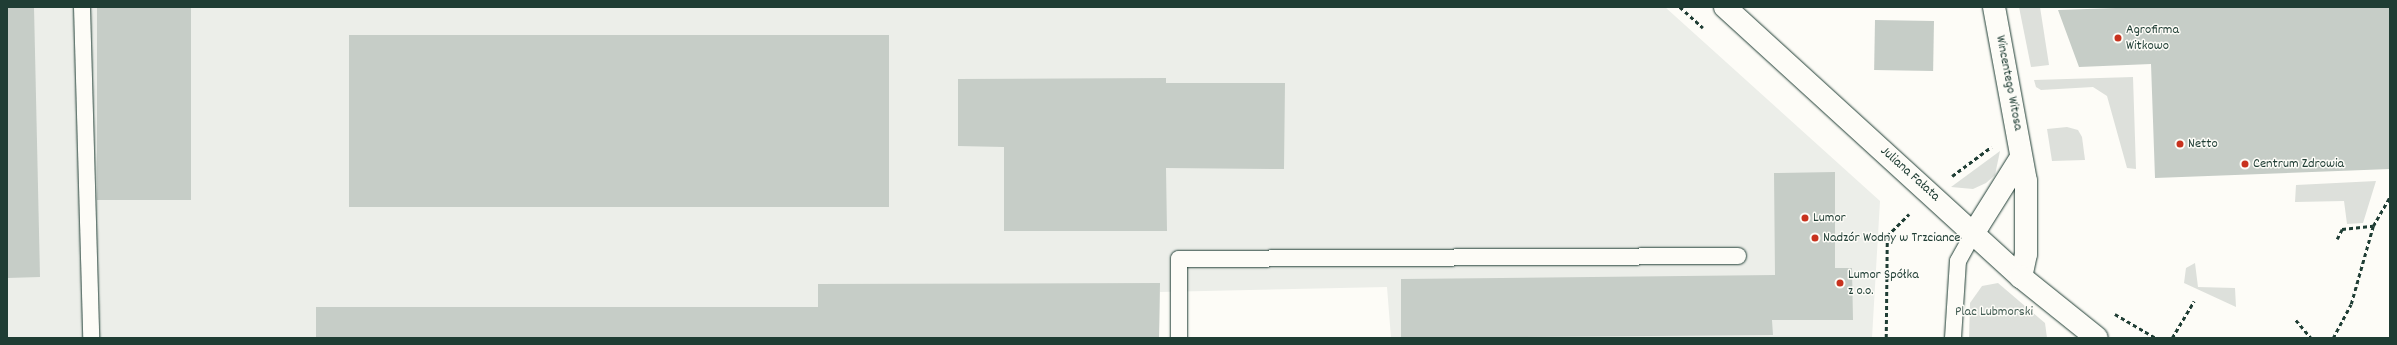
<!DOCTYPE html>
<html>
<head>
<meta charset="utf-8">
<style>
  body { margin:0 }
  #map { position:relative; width:2397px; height:345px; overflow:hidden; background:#fdfcf7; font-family:Dekko,sans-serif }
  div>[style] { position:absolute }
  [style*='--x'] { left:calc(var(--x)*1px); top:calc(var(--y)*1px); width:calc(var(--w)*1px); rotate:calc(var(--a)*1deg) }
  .built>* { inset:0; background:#eceee9 }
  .green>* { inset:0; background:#dde0db }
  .building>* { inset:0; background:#c6cdc7; transform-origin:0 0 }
  .path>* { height:2.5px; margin-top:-1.25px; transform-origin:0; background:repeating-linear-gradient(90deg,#1f3d34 0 4px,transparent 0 7px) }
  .roads { filter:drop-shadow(0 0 1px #1f3d34) drop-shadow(0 0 1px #1f3d34) }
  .lane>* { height:16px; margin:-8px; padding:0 8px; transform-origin:8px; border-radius:8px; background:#fdfcf7 }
  .street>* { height:22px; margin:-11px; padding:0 11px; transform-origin:11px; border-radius:11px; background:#fdfcf7 }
  .secondary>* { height:22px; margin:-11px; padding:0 11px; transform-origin:11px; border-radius:11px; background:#fdfcf7 }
  .dots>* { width:11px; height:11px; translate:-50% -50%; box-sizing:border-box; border:2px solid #fdfcf7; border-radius:50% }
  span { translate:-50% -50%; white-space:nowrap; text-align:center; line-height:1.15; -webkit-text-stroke:3px #fdfcf7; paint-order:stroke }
  .poi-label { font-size:14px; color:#1f3d34 }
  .left { translate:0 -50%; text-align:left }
  .street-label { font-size:14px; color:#1f3d34 }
  .park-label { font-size:14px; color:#455e55 }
  .frame { position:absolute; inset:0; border:8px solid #1f3d34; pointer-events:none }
</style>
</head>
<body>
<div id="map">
  <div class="built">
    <div style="clip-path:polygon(7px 7px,1665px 7px,1880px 201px,1872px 338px,1391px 338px,1387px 287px,1160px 292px,1159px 338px,7px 338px)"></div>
  </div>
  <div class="green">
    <div style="clip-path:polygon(2019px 7px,2040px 7px,2049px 65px,2031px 67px)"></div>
    <div style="clip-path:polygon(2133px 77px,2136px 169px,2127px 168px,2107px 96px,2093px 87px,2041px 90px,2036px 87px,2034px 80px)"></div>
    <div style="clip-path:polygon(2067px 127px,2078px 130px,2082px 137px,2085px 160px,2052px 161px,2047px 129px)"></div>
    <div style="clip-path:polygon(2000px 151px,1995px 175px,1986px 183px,1973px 189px,1951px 187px)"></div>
    <div style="clip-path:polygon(2376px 181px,2363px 223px,2347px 224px,2344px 201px,2295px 202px,2296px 185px)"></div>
    <div style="clip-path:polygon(2195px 263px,2198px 287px,2235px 288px,2236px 307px,2184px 283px,2186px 268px)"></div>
    <div style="clip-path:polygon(1998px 283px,2045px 323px,2047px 338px,1969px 338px,1970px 303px,1982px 286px)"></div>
  </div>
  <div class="building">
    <div style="clip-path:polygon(7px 7px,34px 7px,40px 277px,7px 278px)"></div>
    <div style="left:97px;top:7px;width:94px;height:193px"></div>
    <div style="clip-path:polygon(2145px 7px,2389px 7px,2390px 169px,2155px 178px,2151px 64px,2079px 67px,2058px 10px)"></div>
    <div style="left:1875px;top:20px;width:59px;height:50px;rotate:1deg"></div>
    <div style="left:349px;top:35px;width:540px;height:172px"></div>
    <div style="clip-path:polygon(1166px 78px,1166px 83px,1285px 83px,1284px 169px,1166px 168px,1167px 231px,1004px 231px,1004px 147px,958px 146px,958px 79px)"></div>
    <div style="clip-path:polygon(1835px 172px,1835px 268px,1852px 268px,1853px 320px,1772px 320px,1773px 335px,1401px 338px,1401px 279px,1775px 275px,1774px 173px)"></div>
    <div style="clip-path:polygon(1160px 283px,1159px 338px,316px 338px,316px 307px,818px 307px,818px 284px)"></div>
  </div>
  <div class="path">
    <div style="--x:1680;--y:7;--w:31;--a:42"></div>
    <div style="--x:1952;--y:176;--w:49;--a:-36.6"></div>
    <div style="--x:2337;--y:239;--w:11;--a:-63"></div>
    <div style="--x:2342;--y:229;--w:31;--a:-6"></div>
    <div style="--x:2115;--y:314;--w:48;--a:30.3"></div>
    <div style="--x:2296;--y:320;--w:23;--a:50"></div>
    <div style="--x:1886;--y:338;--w:102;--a:-89.4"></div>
    <div style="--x:1887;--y:236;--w:31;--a:-45"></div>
    <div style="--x:2172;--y:338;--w:43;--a:-59.3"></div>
    <div style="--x:2333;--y:338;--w:38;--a:-62"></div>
    <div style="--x:2351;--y:304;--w:81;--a:-74.2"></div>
    <div style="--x:2373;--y:226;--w:34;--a:-60"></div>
  </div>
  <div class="roads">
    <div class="lane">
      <div style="--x:82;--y:7;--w:331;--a:88.4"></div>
      <div style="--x:1179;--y:338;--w:79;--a:-90"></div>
      <div style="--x:1179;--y:259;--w:559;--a:-0.31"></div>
      <div style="--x:1953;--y:338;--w:77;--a:-86.3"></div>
      <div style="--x:1958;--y:261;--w:31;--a:-61"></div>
    </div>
    <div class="street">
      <div style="--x:1994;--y:7;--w:177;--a:79.6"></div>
      <div style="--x:2026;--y:181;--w:73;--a:90"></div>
      <div style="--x:2026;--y:254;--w:24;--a:102"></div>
      <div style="--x:1973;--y:234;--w:89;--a:-57.9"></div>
    </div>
    <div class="secondary">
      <div style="--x:1725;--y:7;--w:401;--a:42.4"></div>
      <div style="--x:2021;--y:277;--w:97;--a:38.8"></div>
    </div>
  </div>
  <div class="dots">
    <div style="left:2118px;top:38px;background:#c8321e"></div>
    <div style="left:2180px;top:144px;background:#c8321e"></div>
    <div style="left:2245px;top:164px;background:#c8321e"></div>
    <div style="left:1805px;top:218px;background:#c8321e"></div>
    <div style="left:1815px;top:238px;background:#c8321e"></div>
    <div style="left:1840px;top:283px;background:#c8321e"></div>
  </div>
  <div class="poi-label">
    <span class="left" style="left:2126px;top:38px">Agrofirma<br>Witkowo</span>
    <span class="left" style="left:2188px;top:144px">Netto</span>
    <span class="left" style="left:2253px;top:164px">Centrum Zdrowia</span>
    <span class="left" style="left:1813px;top:218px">Lumor</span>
    <span class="left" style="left:1823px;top:238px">Nadzór Wodny w Trzciance</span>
    <span class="left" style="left:1848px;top:283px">Lumor Spółka<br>z o.o.</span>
  </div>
  <div class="street-label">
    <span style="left:2009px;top:83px;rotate:79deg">Wincentego Witosa</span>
    <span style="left:1910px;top:174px;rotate:42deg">Juliana Fałata</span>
  </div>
  <div class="park-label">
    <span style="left:1994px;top:312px">Plac Lubmorski</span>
  </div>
  <div class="frame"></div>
</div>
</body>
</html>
